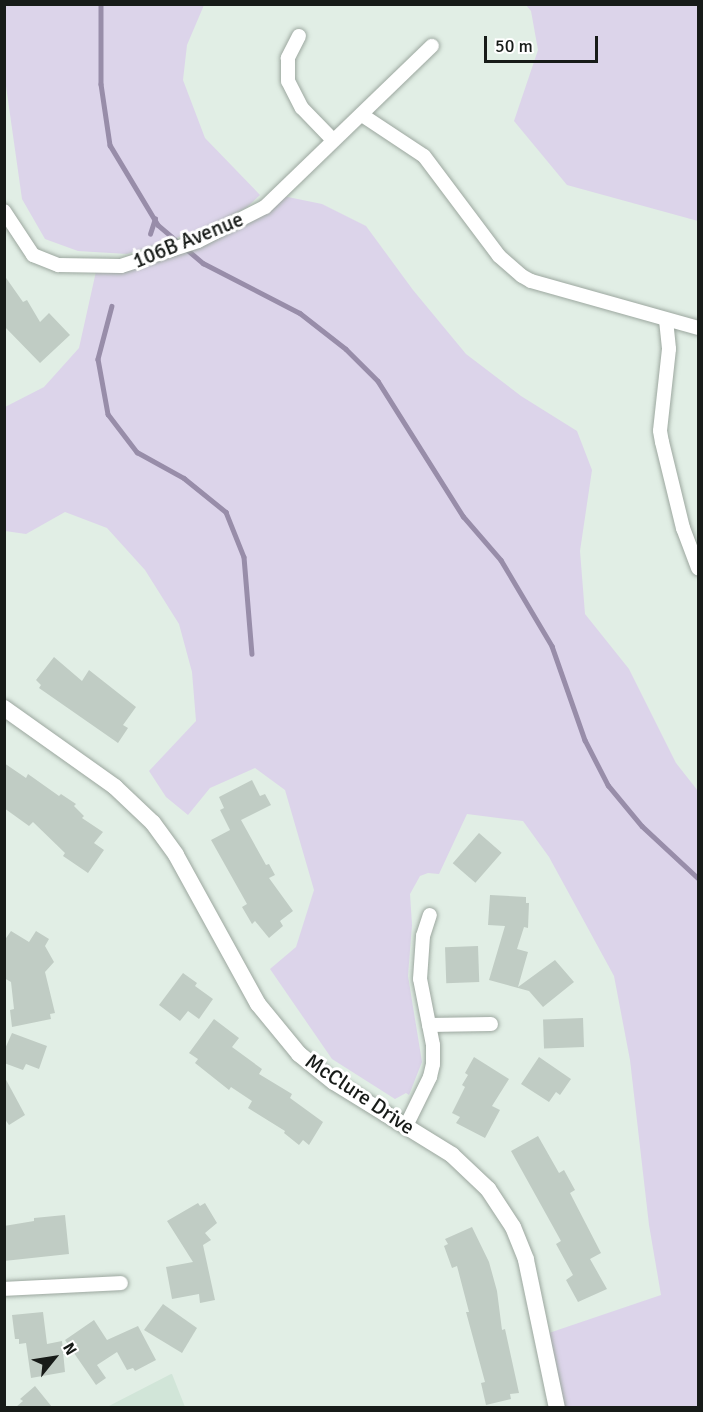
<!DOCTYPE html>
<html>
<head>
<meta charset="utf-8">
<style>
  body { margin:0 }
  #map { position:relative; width:703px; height:1412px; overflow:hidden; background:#e1eee5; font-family:Signika,sans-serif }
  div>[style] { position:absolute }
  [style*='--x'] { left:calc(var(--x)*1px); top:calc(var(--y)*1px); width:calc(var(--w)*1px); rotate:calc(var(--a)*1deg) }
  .built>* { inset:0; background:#d1e5d8 }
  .green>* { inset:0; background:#dcd4ea }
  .stream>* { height:4.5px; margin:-2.25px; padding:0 2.25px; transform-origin:2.25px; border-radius:2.25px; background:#988da9 }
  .building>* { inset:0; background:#c0ccc4; transform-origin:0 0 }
  .roads { filter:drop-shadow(0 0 2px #9ca79f) drop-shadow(0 0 2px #9ca79f) }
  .minor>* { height:14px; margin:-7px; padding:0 7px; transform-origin:7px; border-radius:7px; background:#fff }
  .tertiary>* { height:16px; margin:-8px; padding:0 8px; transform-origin:8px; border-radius:8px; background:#fff }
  span { translate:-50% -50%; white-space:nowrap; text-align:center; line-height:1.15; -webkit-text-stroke:6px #fff; paint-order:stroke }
  .street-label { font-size:21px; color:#171b18 }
  .frame { position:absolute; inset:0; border:6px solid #171b18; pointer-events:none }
  .north { position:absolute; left:24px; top:1328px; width:60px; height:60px; -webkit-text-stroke:4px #fff; paint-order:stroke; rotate:60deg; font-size:16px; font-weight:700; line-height:24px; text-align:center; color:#171b18 }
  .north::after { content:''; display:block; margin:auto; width:21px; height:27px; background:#171b18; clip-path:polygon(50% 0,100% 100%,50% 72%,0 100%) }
  .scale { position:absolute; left:484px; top:36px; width:114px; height:27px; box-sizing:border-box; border:3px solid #171b18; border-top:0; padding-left:8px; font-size:18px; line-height:21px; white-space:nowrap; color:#171b18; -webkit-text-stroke:4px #fff; paint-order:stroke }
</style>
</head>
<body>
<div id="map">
  <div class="built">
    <div style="clip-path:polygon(172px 1374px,185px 1407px,107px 1407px,171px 1374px)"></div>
  </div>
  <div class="green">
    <div style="clip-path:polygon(4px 5px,204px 5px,187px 45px,183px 80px,205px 138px,260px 195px,246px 208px,201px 230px,127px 254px,78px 251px,45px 239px,22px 199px,5px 79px)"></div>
    <div style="clip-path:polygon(526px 5px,698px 5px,698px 221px,567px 185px,514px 121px,538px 50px,531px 11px)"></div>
    <div style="clip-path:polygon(278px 195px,322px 204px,366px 226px,413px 290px,466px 354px,521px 396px,577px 431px,592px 470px,580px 551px,585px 614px,629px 669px,676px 763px,698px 791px,698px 1407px,557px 1407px,543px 1335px,661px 1295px,649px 1225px,630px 1060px,614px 976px,549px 857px,523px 821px,467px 814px,439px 874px,428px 873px,420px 876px,410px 894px,412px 925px,408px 976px,422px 1062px,409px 1095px,406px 1093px,395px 1099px,332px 1059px,270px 969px,296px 947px,314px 890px,285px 790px,255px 768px,210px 788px,188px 815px,166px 797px,149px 771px,196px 721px,192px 672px,179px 624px,145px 570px,107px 528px,65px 512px,26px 534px,5px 531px,5px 407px,44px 387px,79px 348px,97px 267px,182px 247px)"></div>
  </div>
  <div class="stream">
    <div style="--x:101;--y:4;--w:80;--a:90"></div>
    <div style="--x:101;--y:84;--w:62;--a:81.6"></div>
    <div style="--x:110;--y:145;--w:93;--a:59"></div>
    <div style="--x:158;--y:225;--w:59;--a:40.2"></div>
    <div style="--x:203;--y:263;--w:109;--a:27.3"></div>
    <div style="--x:300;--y:313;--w:58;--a:38"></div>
    <div style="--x:346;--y:349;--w:45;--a:45"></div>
    <div style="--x:378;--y:381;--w:160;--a:57.8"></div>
    <div style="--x:463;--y:516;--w:58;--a:49.2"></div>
    <div style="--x:501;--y:560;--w:100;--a:59.3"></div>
    <div style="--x:552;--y:646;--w:100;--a:70.7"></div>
    <div style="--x:585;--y:740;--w:51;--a:62.9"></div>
    <div style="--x:608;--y:785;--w:53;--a:50.3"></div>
    <div style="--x:642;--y:826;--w:76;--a:42.9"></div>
    <div style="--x:150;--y:234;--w:16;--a:-72"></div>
    <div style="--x:112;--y:306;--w:55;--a:104.8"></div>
    <div style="--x:98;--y:359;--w:56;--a:79.7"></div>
    <div style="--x:108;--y:414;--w:48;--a:52.7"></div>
    <div style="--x:137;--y:452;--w:54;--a:29"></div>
    <div style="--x:184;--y:478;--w:54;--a:39"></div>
    <div style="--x:226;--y:512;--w:48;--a:68.2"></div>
    <div style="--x:244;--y:557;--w:97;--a:85.3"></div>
  </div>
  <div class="building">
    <div style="clip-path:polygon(4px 275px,23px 302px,27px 300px,40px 322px,49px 313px,70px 335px,40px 363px,4px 326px)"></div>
    <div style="clip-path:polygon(54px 657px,82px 681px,89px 670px,136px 707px,123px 725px,128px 728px,118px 743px,39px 688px,41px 685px,36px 680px)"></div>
    <div style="clip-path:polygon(4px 763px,26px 778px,28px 774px,59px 796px,61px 794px,76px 804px,74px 806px,84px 816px,82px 818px,103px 832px,94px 843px,104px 850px,88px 873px,63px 856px,65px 853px,33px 822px,29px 826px,4px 808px)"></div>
    <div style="clip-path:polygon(252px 780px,260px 796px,265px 794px,271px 805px,241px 820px,266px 865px,269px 864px,275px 875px,269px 878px,293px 911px,280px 921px,283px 926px,269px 938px,255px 921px,252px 924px,242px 907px,247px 904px,211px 840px,230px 830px,220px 810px,224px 808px,219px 797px)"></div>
    <div style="left:479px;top:833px;width:30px;height:40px;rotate:41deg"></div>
    <div style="clip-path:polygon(490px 895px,526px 897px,526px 903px,529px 903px,528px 928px,524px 927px,517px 949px,528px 952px,518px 987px,555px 960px,574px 982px,543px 1007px,529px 991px,489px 980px,505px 926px,488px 925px)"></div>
    <div style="clip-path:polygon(11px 931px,29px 942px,36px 931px,49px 939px,45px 946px,54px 962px,45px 972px,55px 1013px,50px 1014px,51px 1019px,12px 1027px,10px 1010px,14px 1009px,11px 982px,4px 978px,4px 941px)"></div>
    <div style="left:478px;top:946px;width:36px;height:33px;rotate:88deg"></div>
    <div style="clip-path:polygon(183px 973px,197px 983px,195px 986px,213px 999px,199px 1019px,188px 1011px,180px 1021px,159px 1005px)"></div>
    <div style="left:583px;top:1018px;width:29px;height:40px;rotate:88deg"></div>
    <div style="clip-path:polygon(214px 1019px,239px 1038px,232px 1047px,262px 1069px,259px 1074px,292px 1094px,290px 1098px,323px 1122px,309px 1145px,303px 1140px,299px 1145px,284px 1133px,285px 1131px,248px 1108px,252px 1101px,231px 1087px,229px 1090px,195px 1063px,198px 1059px,189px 1053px)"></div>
    <div style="clip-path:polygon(12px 1033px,47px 1046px,39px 1069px,26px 1064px,23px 1070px,4px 1063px,4px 1051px)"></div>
    <div style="clip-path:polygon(474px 1057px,509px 1079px,492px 1106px,500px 1110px,485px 1138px,456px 1123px,460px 1117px,452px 1113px,465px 1087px,462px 1085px,468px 1075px,465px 1073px)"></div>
    <div style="clip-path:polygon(539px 1057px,571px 1079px,560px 1095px,556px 1092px,549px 1102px,521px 1084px)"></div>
    <div style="clip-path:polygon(4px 1076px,25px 1115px,9px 1125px,4px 1118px)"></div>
    <div style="clip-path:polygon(538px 1136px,559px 1173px,564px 1170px,575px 1190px,570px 1193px,601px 1253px,590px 1259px,607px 1289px,578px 1302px,566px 1280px,573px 1275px,556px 1244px,561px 1241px,511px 1151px)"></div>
    <div style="clip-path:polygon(198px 1203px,200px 1206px,205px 1203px,217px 1223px,205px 1233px,211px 1240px,203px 1245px,215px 1300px,200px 1303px,199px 1294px,172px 1299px,166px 1267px,193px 1262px,167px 1221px)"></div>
    <div style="clip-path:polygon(65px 1215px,69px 1254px,4px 1261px,4px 1226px,34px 1221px,34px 1218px)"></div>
    <div style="clip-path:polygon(472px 1227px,489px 1262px,497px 1291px,502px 1330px,505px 1329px,519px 1393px,510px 1394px,511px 1399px,486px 1405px,481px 1383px,485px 1382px,466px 1312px,469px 1312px,457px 1266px,452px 1268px,444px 1246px,448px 1244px,445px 1239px)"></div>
    <div style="clip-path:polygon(163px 1304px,197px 1328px,182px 1353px,144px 1330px)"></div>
    <div style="clip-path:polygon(43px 1312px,47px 1344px,62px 1341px,65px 1372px,31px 1378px,26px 1343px,19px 1344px,19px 1339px,15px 1339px,12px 1315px)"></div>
    <div style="clip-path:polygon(94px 1320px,107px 1340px,138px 1326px,156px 1360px,135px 1371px,133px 1368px,127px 1370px,117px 1352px,97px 1365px,106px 1378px,96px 1385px,65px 1340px)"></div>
    <div style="clip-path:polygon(35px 1386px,52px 1407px,16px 1407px,23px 1401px,20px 1399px)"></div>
  </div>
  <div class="roads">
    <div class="minor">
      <div style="--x:299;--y:36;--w:25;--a:117"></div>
      <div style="--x:288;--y:58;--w:23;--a:90"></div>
      <div style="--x:288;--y:81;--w:30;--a:63"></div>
      <div style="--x:302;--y:108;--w:45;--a:45.9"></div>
      <div style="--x:362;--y:115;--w:74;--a:33.5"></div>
      <div style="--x:424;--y:156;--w:125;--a:53.1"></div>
      <div style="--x:499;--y:256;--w:30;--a:41"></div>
      <div style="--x:522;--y:276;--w:10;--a:29"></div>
      <div style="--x:531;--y:281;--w:173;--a:15.7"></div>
      <div style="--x:4;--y:211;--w:53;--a:56.6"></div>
      <div style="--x:33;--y:255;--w:27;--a:22"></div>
      <div style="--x:58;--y:265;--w:63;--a:0.9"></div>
      <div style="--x:121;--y:266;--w:81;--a:-18"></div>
      <div style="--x:198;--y:241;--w:75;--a:-26.9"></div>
      <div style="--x:265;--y:207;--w:232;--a:-44"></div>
      <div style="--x:666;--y:320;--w:29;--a:84"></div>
      <div style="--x:669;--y:349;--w:82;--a:96.3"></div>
      <div style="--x:660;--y:431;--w:11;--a:80"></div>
      <div style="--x:662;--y:442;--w:89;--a:76.3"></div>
      <div style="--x:683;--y:528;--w:43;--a:69.4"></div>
      <div style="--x:429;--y:1025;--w:62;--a:-0.9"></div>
      <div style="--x:406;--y:1126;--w:55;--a:-63.9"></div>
      <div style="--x:430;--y:1077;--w:13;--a:-77"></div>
      <div style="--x:433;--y:1064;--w:19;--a:-90"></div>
      <div style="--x:433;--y:1045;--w:67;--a:-101.1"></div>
      <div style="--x:420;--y:979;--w:43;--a:-86"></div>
      <div style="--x:423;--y:936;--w:22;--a:-72"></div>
      <div style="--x:4;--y:1289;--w:117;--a:-2.9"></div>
    </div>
    <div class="tertiary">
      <div style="--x:4;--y:708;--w:136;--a:35.4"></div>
      <div style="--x:115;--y:787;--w:52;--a:43.5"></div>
      <div style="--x:153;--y:823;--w:39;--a:54"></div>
      <div style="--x:176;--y:855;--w:170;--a:61.2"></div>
      <div style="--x:258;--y:1004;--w:65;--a:50.6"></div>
      <div style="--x:299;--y:1054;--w:45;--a:38.7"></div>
      <div style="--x:334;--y:1082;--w:139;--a:31.7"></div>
      <div style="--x:452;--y:1155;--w:50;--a:43.4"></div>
      <div style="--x:488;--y:1189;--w:45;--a:56.7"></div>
      <div style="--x:513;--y:1227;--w:35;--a:68"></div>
      <div style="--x:526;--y:1260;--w:151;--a:78.2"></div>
    </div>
  </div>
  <div class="street-label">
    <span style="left:188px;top:240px;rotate:-22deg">106B Avenue</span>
    <span style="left:360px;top:1094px;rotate:34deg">McClure Drive</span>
  </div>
  <div class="frame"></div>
  <div class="north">N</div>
  <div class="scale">50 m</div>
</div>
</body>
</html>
